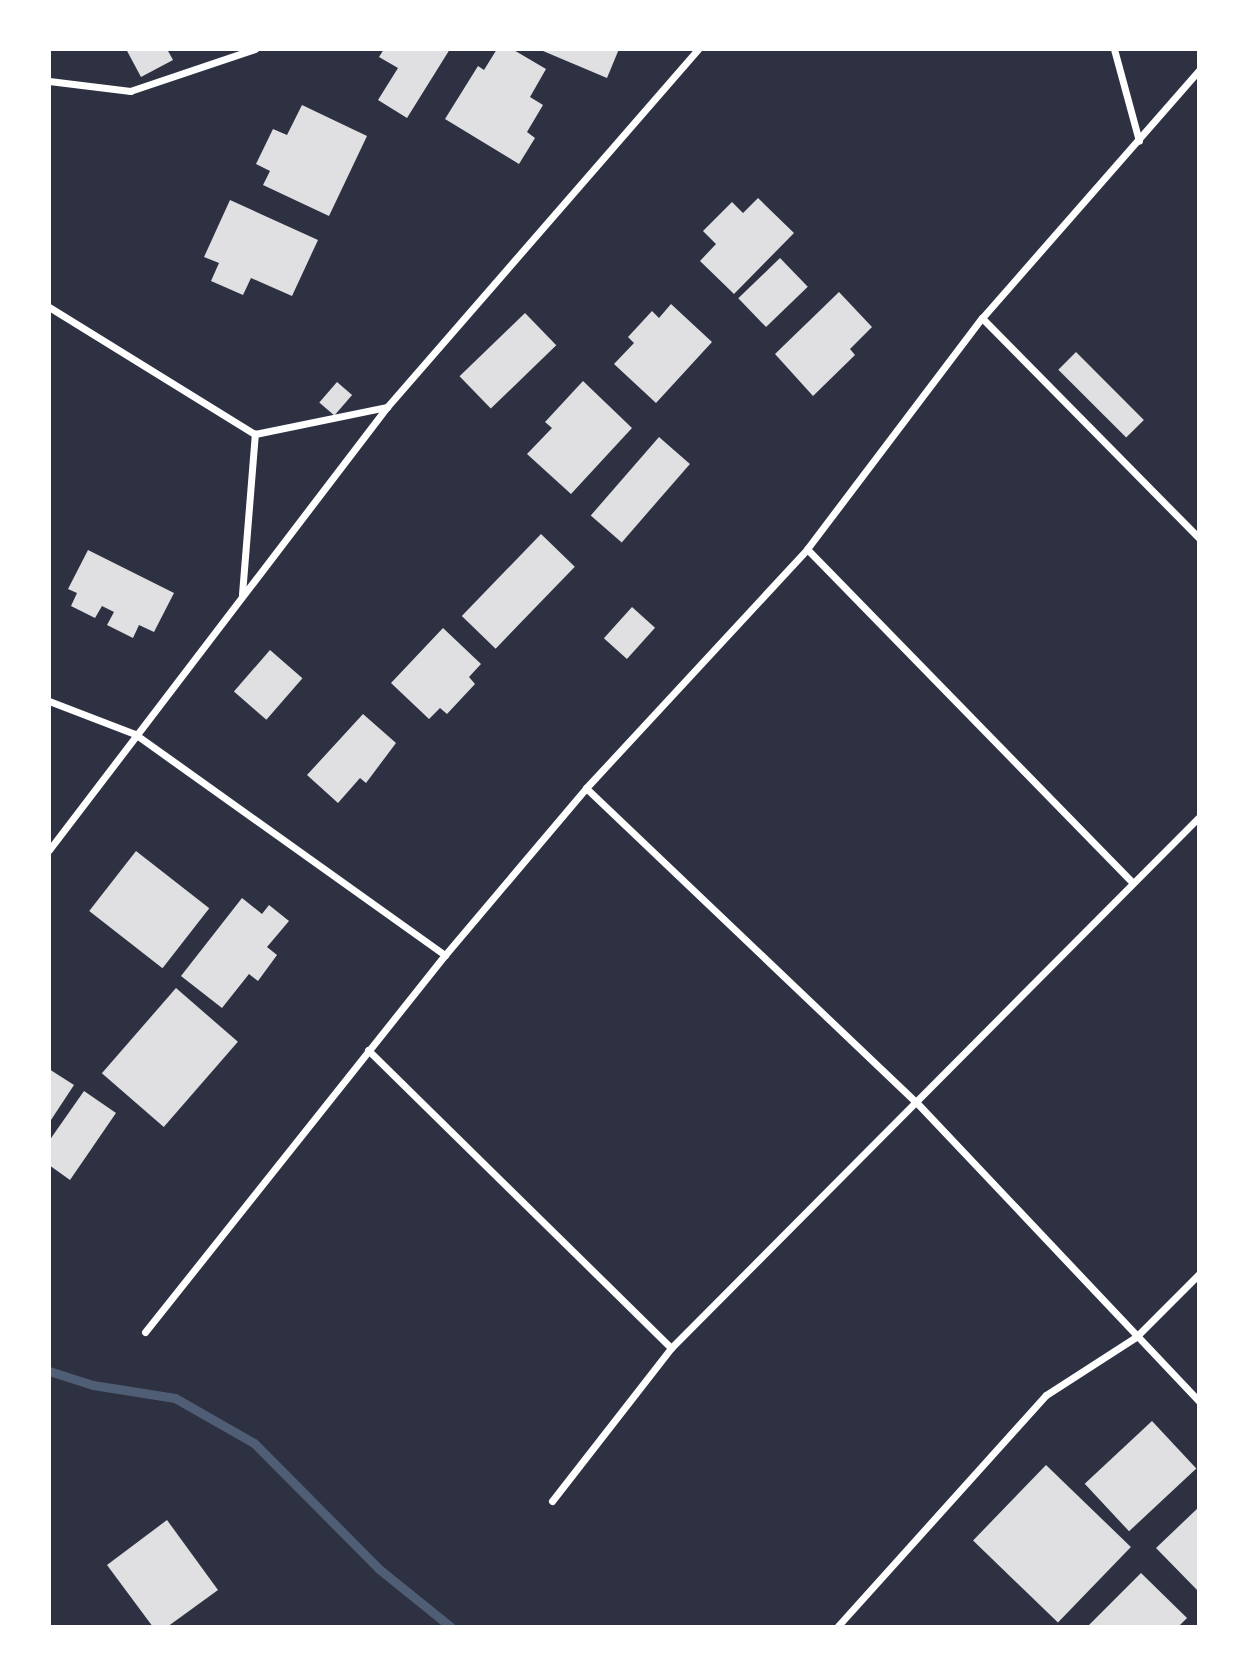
<!DOCTYPE html>
<html>
<head>
<meta charset="utf-8">
<style>
  body { margin:0 }
  #map { position:relative; width:1248px; height:1676px; overflow:hidden; background:#2d3142; font-family:Karla,sans-serif }
  div>[style] { position:absolute }
  [style*='--x'] { left:calc(var(--x)*1px); top:calc(var(--y)*1px); width:calc(var(--w)*1px); rotate:calc(var(--a)*1deg) }
  .stream>* { height:9px; margin:-4.5px; padding:0 4.5px; transform-origin:4.5px; border-radius:4.5px; background:#4f5d75 }
  .building>* { inset:0; background:#e0e0e3; transform-origin:0 0 }
  .minor>* { height:7px; margin:-3.5px; padding:0 3.5px; transform-origin:3.5px; border-radius:3.5px; background:#fff }
  span { translate:-50% -50%; white-space:nowrap; text-align:center; line-height:1.15; -webkit-text-stroke:7px #fff; paint-order:stroke }
  .frame { position:absolute; inset:0; border:51px solid #fff; pointer-events:none }
</style>
</head>
<body>
<div id="map">
  <div class="stream">
    <div style="--x:49;--y:1371;--w:46;--a:17.7"></div>
    <div style="--x:93;--y:1385;--w:83;--a:9"></div>
    <div style="--x:175;--y:1398;--w:91;--a:29.7"></div>
    <div style="--x:254;--y:1443;--w:177;--a:45.2"></div>
    <div style="--x:379;--y:1569;--w:92;--a:38.9"></div>
  </div>
  <div class="building">
    <div style="clip-path:polygon(126px 49px,167px 49px,173px 60px,141px 77px)"></div>
    <div style="clip-path:polygon(384px 49px,450px 49px,407px 118px,378px 100px,398px 68px,379px 57px)"></div>
    <div style="clip-path:polygon(497px 49px,512px 49px,546px 69px,530px 97px,543px 105px,527px 132px,535px 138px,519px 164px,445px 119px,478px 66px,484px 70px)"></div>
    <div style="clip-path:polygon(544px 49px,619px 49px,607px 78px,543px 51px)"></div>
    <div style="clip-path:polygon(302px 105px,367px 136px,329px 216px,263px 185px,270px 171px,256px 164px,273px 129px,287px 135px)"></div>
    <div style="clip-path:polygon(758px 198px,794px 233px,734px 294px,700px 261px,716px 244px,703px 231px,732px 202px,743px 213px)"></div>
    <div style="clip-path:polygon(230px 200px,318px 240px,292px 296px,251px 278px,243px 295px,211px 281px,219px 263px,204px 257px)"></div>
    <div style="left:780px;top:258px;width:40px;height:58px;rotate:46deg"></div>
    <div style="clip-path:polygon(839px 292px,872px 327px,850px 349px,855px 355px,813px 396px,775px 354px)"></div>
    <div style="clip-path:polygon(671px 304px,712px 342px,656px 403px,614px 364px,634px 343px,628px 337px,652px 311px,659px 318px)"></div>
    <div style="left:525px;top:313px;width:45px;height:91px;rotate:46deg"></div>
    <div style="left:1076px;top:352px;width:96px;height:25px;rotate:45deg"></div>
    <div style="clip-path:polygon(583px 381px,632px 428px,571px 494px,527px 454px,552px 428px,545px 422px)"></div>
    <div style="left:337px;top:382px;width:20px;height:27px;rotate:41deg"></div>
    <div style="left:659px;top:437px;width:41px;height:104px;rotate:41deg"></div>
    <div style="left:541px;top:534px;width:47px;height:114px;rotate:44deg"></div>
    <div style="clip-path:polygon(88px 550px,174px 593px,154px 632px,139px 625px,133px 638px,107px 625px,114px 612px,102px 606px,95px 618px,71px 606px,77px 593px,68px 589px)"></div>
    <div style="left:632px;top:607px;width:31px;height:42px;rotate:42deg"></div>
    <div style="clip-path:polygon(443px 628px,481px 664px,469px 677px,475px 684px,447px 714px,440px 708px,429px 719px,391px 683px)"></div>
    <div style="left:270px;top:650px;width:43px;height:55px;rotate:41deg"></div>
    <div style="clip-path:polygon(363px 714px,396px 743px,366px 783px,360px 778px,338px 803px,307px 775px)"></div>
    <div style="left:136px;top:851px;width:93px;height:76px;rotate:38deg"></div>
    <div style="clip-path:polygon(242px 898px,262px 914px,269px 905px,289px 921px,267px 947px,277px 955px,258px 981px,249px 974px,222px 1008px,181px 976px)"></div>
    <div style="left:176px;top:988px;width:82px;height:113px;rotate:41deg"></div>
    <div style="clip-path:polygon(49px 1069px,74px 1085px,49px 1123px)"></div>
    <div style="clip-path:polygon(84px 1091px,116px 1113px,70px 1180px,49px 1165px,49px 1141px)"></div>
    <div style="left:1152px;top:1421px;width:65px;height:92px;rotate:47deg"></div>
    <div style="left:1046px;top:1465px;width:118px;height:105px;rotate:44deg"></div>
    <div style="clip-path:polygon(1199px 1507px,1199px 1592px,1156px 1548px)"></div>
    <div style="clip-path:polygon(167px 1520px,218px 1590px,167px 1627px,153px 1627px,107px 1565px)"></div>
    <div style="clip-path:polygon(1141px 1573px,1187px 1618px,1178px 1627px,1087px 1627px)"></div>
  </div>
  <div class="minor">
    <div style="--x:1114;--y:49;--w:95;--a:74.8"></div>
    <div style="--x:49;--y:81;--w:82;--a:7"></div>
    <div style="--x:130;--y:91;--w:132;--a:-18.6"></div>
    <div style="--x:49;--y:307;--w:242;--a:31.7"></div>
    <div style="--x:255;--y:434;--w:135;--a:-11.6"></div>
    <div style="--x:982;--y:318;--w:309;--a:45.4"></div>
    <div style="--x:807;--y:549;--w:465;--a:45.7"></div>
    <div style="--x:242;--y:594;--w:161;--a:-85.4"></div>
    <div style="--x:49;--y:701;--w:92;--a:21"></div>
    <div style="--x:135;--y:734;--w:381;--a:35.5"></div>
    <div style="--x:586;--y:788;--w:457;--a:43.6"></div>
    <div style="--x:917;--y:1103;--w:410;--a:46.6"></div>
    <div style="--x:49;--y:850;--w:557;--a:-52.66"></div>
    <div style="--x:387;--y:407;--w:474;--a:-49"></div>
    <div style="--x:368;--y:1050;--w:425;--a:44.5"></div>
    <div style="--x:145;--y:1332;--w:482;--a:-51.5"></div>
    <div style="--x:445;--y:955;--w:219;--a:-49.8"></div>
    <div style="--x:586;--y:788;--w:326;--a:-47.2"></div>
    <div style="--x:807;--y:549;--w:290;--a:-52.9"></div>
    <div style="--x:982;--y:318;--w:330;--a:-48.8"></div>
    <div style="--x:552;--y:1501;--w:194;--a:-52.1"></div>
    <div style="--x:671;--y:1348;--w:749;--a:-45.16"></div>
    <div style="--x:837;--y:1627;--w:312;--a:-48"></div>
    <div style="--x:1046;--y:1395;--w:107;--a:-32.8"></div>
    <div style="--x:1136;--y:1337;--w:89;--a:-45"></div>
  </div>
  <div class="frame"></div>
</div>
</body>
</html>
